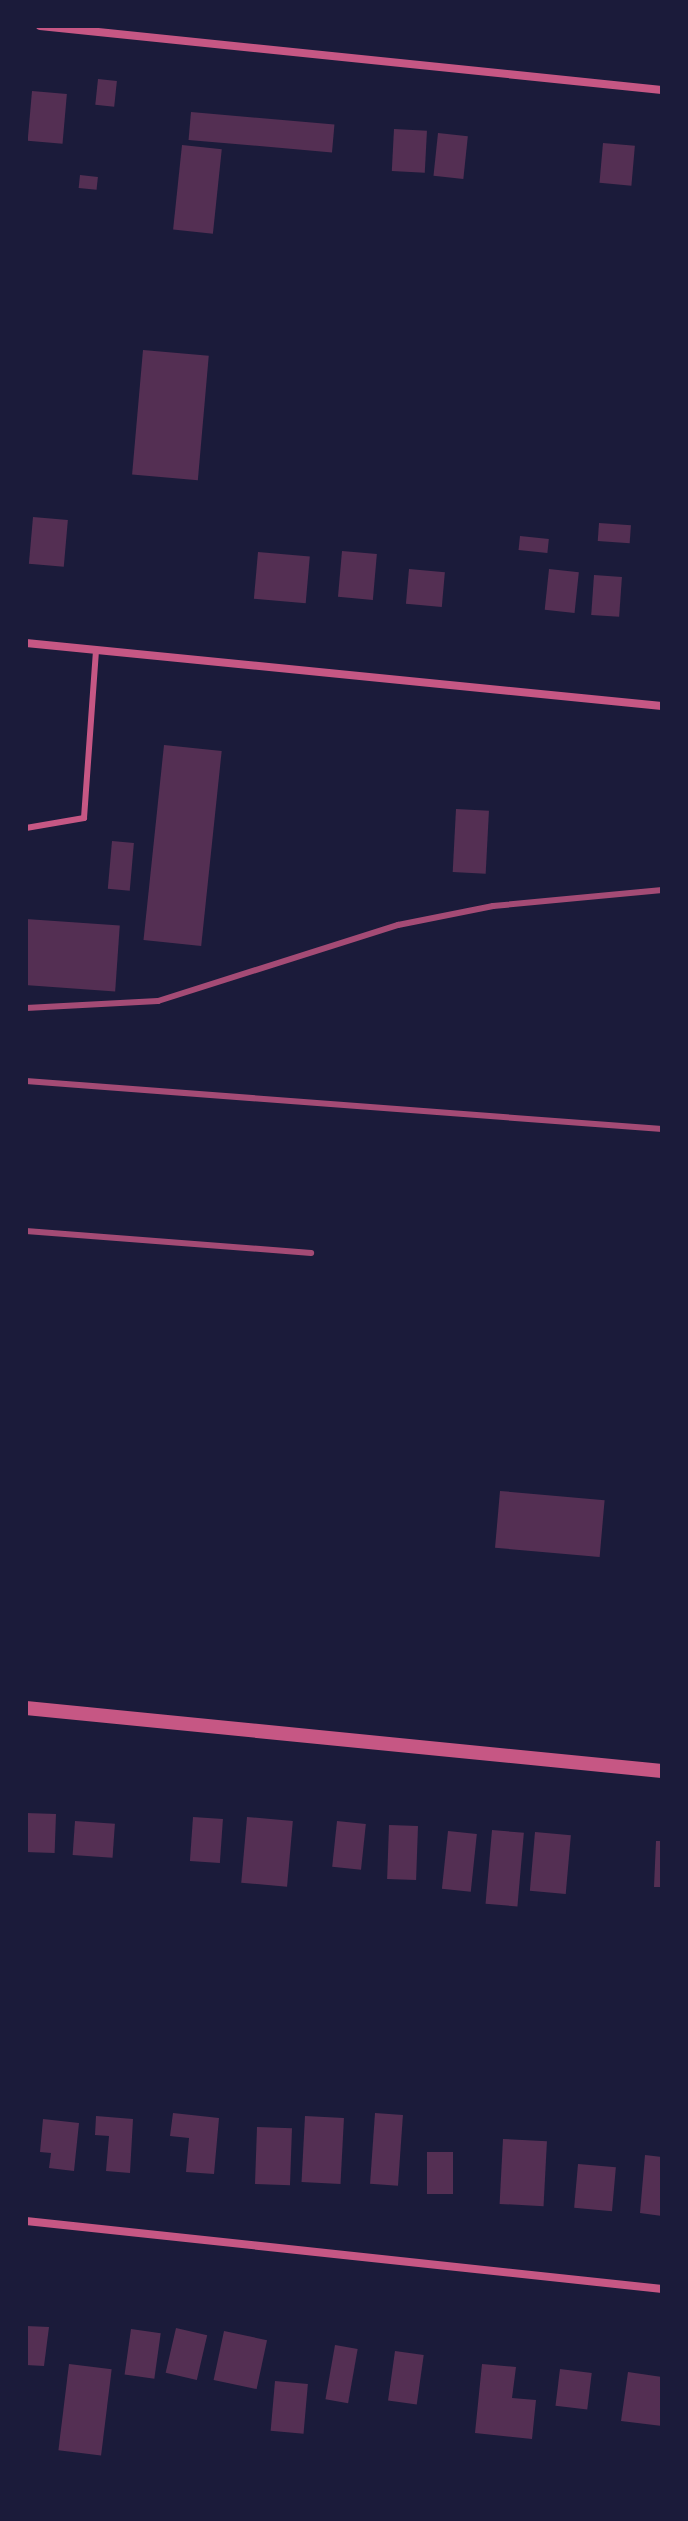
<!DOCTYPE html>
<html>
<head>
<meta charset="utf-8">
<style>
  body { margin:0 }
  #map { position:relative; width:688px; height:2521px; overflow:hidden; background:#1b1b3a; font-family:"Source Sans 3",sans-serif }
  div>[style] { position:absolute }
  [style*='--x'] { left:calc(var(--x)*1px); top:calc(var(--y)*1px); width:calc(var(--w)*1px); rotate:calc(var(--a)*1deg) }
  .building>* { inset:0; background:#542f53; transform-origin:0 0 }
  .service>* { height:6px; margin:-3px; padding:0 3px; transform-origin:3px; border-radius:3px; background:#c65784 }
  .minor>* { height:8px; margin:-4px; padding:0 4px; transform-origin:4px; border-radius:4px; background:#c65784 }
  .tertiary>* { height:14px; margin:-7px; padding:0 7px; transform-origin:7px; border-radius:7px; background:#c65784 }
  .rail>* { height:6px; margin:-3px; padding:0 3px; transform-origin:3px; border-radius:3px; background:#a44b75 }
  span { translate:-50% -50%; white-space:nowrap; text-align:center; line-height:1.15; -webkit-text-stroke:8px #1b1b3a; paint-order:stroke }
  .frame { position:absolute; inset:0; border:28px solid #1b1b3a; pointer-events:none }
</style>
</head>
<body>
<div id="map">
  <div class="building">
    <div style="left:98px;top:79px;width:19px;height:26px;rotate:6deg"></div>
    <div style="left:32px;top:91px;width:35px;height:50px;rotate:5deg"></div>
    <div style="left:191px;top:112px;width:144px;height:28px;rotate:5deg"></div>
    <div style="left:394px;top:129px;width:33px;height:42px;rotate:3deg"></div>
    <div style="left:438px;top:133px;width:30px;height:43px;rotate:6deg"></div>
    <div style="left:603px;top:143px;width:32px;height:40px;rotate:5deg"></div>
    <div style="left:182px;top:145px;width:40px;height:85px;rotate:6deg"></div>
    <div style="left:80px;top:175px;width:18px;height:13px;rotate:6deg"></div>
    <div style="left:143px;top:350px;width:66px;height:125px;rotate:5deg"></div>
    <div style="left:33px;top:517px;width:35px;height:47px;rotate:5deg"></div>
    <div style="left:599px;top:523px;width:32px;height:18px;rotate:4deg"></div>
    <div style="left:520px;top:536px;width:29px;height:14px;rotate:6deg"></div>
    <div style="left:342px;top:551px;width:35px;height:46px;rotate:5deg"></div>
    <div style="left:258px;top:552px;width:52px;height:47px;rotate:5deg"></div>
    <div style="left:409px;top:569px;width:36px;height:35px;rotate:5deg"></div>
    <div style="left:549px;top:569px;width:30px;height:41px;rotate:6deg"></div>
    <div style="left:594px;top:575px;width:28px;height:40px;rotate:4deg"></div>
    <div style="left:164px;top:745px;width:58px;height:196px;rotate:6deg"></div>
    <div style="left:456px;top:809px;width:33px;height:63px;rotate:3deg"></div>
    <div style="left:112px;top:841px;width:22px;height:48px;rotate:5deg"></div>
    <div style="left:26px;top:919px;width:94px;height:66px;rotate:4deg"></div>
    <div style="left:500px;top:1491px;width:105px;height:57px;rotate:5deg"></div>
    <div style="left:26px;top:1813px;width:30px;height:39px;rotate:2deg"></div>
    <div style="left:193px;top:1817px;width:30px;height:44px;rotate:4deg"></div>
    <div style="left:247px;top:1817px;width:46px;height:66px;rotate:5deg"></div>
    <div style="left:75px;top:1821px;width:40px;height:34px;rotate:4deg"></div>
    <div style="left:337px;top:1821px;width:29px;height:46px;rotate:6deg"></div>
    <div style="left:389px;top:1825px;width:29px;height:54px;rotate:2deg"></div>
    <div style="left:492px;top:1830px;width:32px;height:74px;rotate:5deg"></div>
    <div style="left:448px;top:1831px;width:29px;height:58px;rotate:6deg"></div>
    <div style="left:535px;top:1832px;width:36px;height:59px;rotate:5deg"></div>
    <div style="clip-path:polygon(656px 1841px,662px 1841px,662px 1887px,654px 1887px)"></div>
    <div style="clip-path:polygon(173px 2113px,219px 2118px,214px 2174px,186px 2172px,189px 2138px,170px 2136px)"></div>
    <div style="left:375px;top:2113px;width:28px;height:71px;rotate:4deg"></div>
    <div style="clip-path:polygon(96px 2116px,133px 2119px,130px 2173px,106px 2171px,109px 2136px,95px 2135px)"></div>
    <div style="left:305px;top:2116px;width:39px;height:66px;rotate:3deg"></div>
    <div style="clip-path:polygon(43px 2119px,79px 2123px,74px 2171px,49px 2168px,51px 2153px,40px 2152px)"></div>
    <div style="left:257px;top:2127px;width:35px;height:57px;rotate:2deg"></div>
    <div style="left:503px;top:2139px;width:44px;height:65px;rotate:3deg"></div>
    <div style="left:427px;top:2152px;width:26px;height:42px"></div>
    <div style="clip-path:polygon(645px 2155px,662px 2157px,662px 2216px,640px 2213px)"></div>
    <div style="left:578px;top:2164px;width:38px;height:44px;rotate:5deg"></div>
    <div style="clip-path:polygon(26px 2326px,49px 2327px,44px 2366px,26px 2365px)"></div>
    <div style="left:176px;top:2328px;width:32px;height:46px;rotate:13deg"></div>
    <div style="left:131px;top:2329px;width:30px;height:46px;rotate:8deg"></div>
    <div style="left:224px;top:2331px;width:44px;height:50px;rotate:12deg"></div>
    <div style="left:335px;top:2345px;width:23px;height:55px;rotate:10deg"></div>
    <div style="left:395px;top:2351px;width:29px;height:50px;rotate:8deg"></div>
    <div style="left:69px;top:2364px;width:43px;height:87px;rotate:7deg"></div>
    <div style="clip-path:polygon(482px 2364px,516px 2367px,512px 2398px,536px 2400px,532px 2439px,475px 2433px)"></div>
    <div style="left:560px;top:2369px;width:32px;height:37px;rotate:7deg"></div>
    <div style="clip-path:polygon(628px 2372px,662px 2377px,662px 2426px,621px 2421px)"></div>
    <div style="left:275px;top:2381px;width:33px;height:50px;rotate:5deg"></div>
  </div>
  <div class="service">
    <div style="--x:26;--y:828;--w:59;--a:-9.8"></div>
    <div style="--x:84;--y:818;--w:168;--a:-85.9"></div>
  </div>
  <div class="minor">
    <div style="--x:40;--y:26;--w:625;--a:5.87"></div>
    <div style="--x:26;--y:643;--w:639;--a:5.66"></div>
    <div style="--x:26;--y:2221;--w:640;--a:6.1"></div>
  </div>
  <div class="tertiary">
    <div style="--x:26;--y:1708;--w:639;--a:5.66"></div>
  </div>
  <div class="rail">
    <div style="--x:26;--y:1008;--w:132;--a:-3"></div>
    <div style="--x:158;--y:1001;--w:252;--a:-17.6"></div>
    <div style="--x:398;--y:925;--w:97;--a:-11.3"></div>
    <div style="--x:493;--y:906;--w:170;--a:-5.4"></div>
    <div style="--x:26;--y:1081;--w:638;--a:4.32"></div>
    <div style="--x:26;--y:1231;--w:286;--a:4.4"></div>
  </div>
  <div class="frame"></div>
</div>
</body>
</html>
